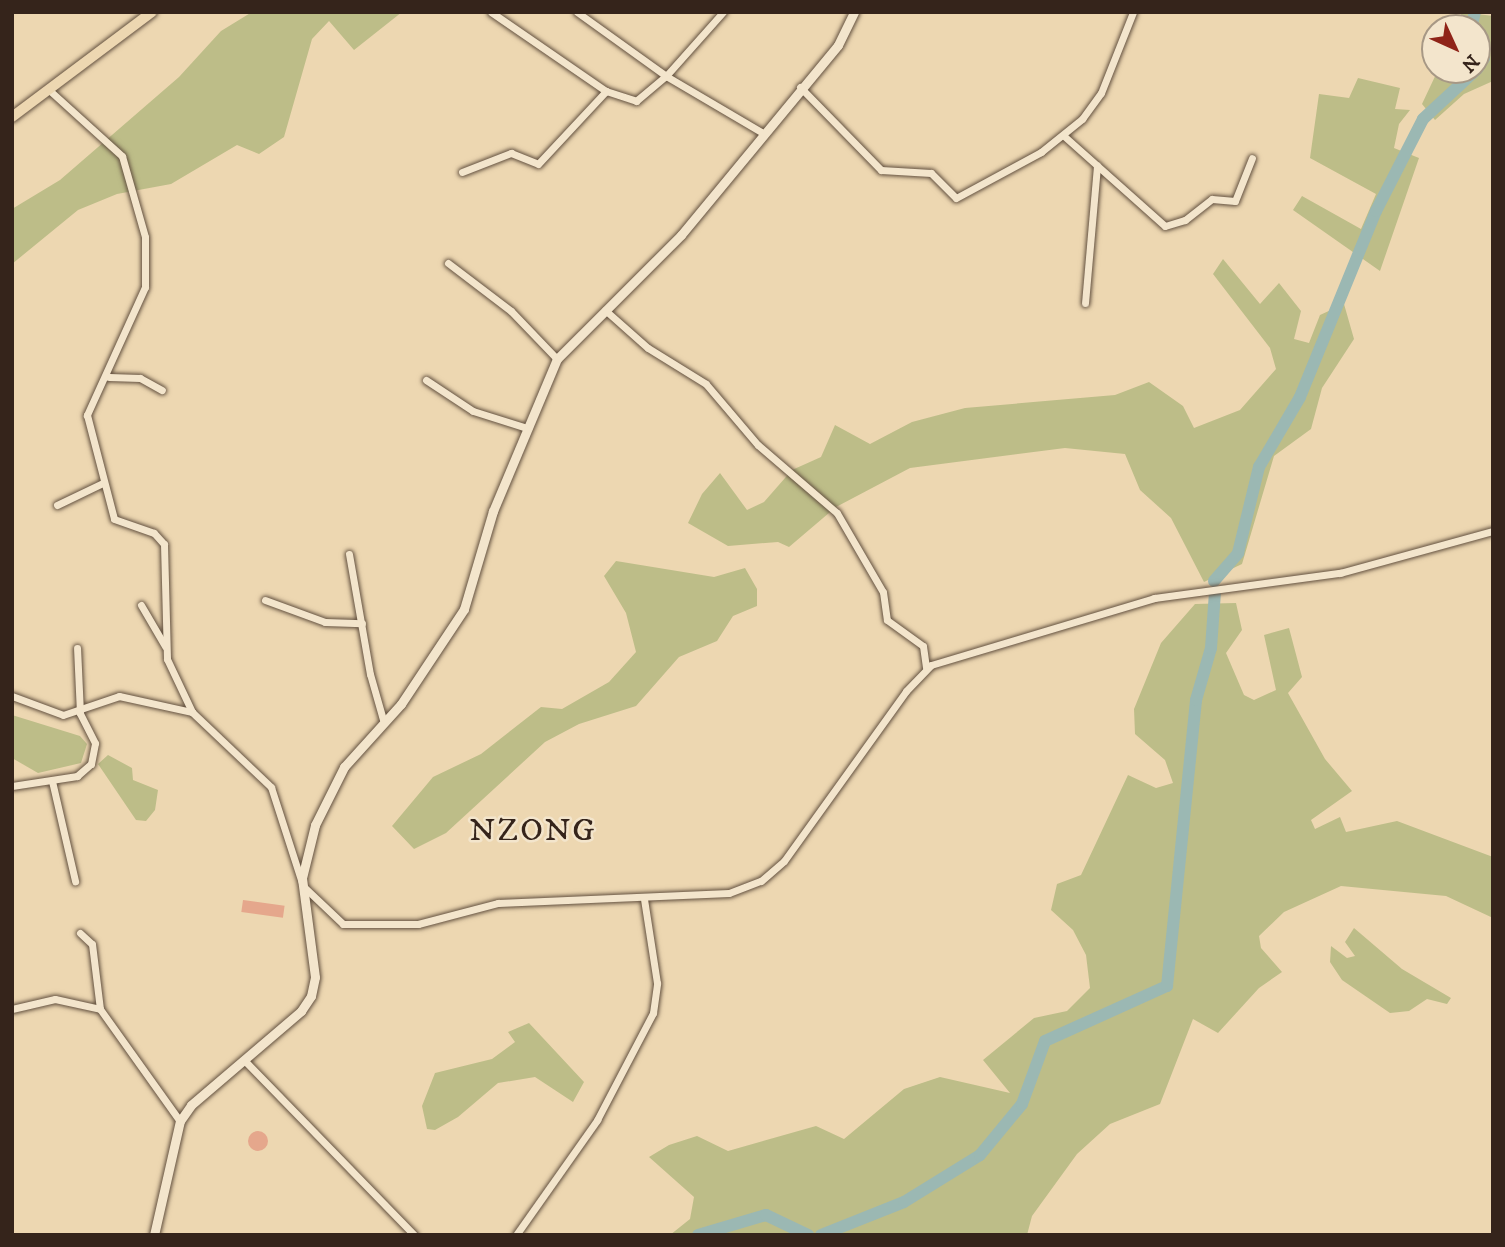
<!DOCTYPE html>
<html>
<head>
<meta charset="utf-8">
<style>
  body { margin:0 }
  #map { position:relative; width:1505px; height:1247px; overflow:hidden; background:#edd7b1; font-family:"IM FELL DW Pica",serif }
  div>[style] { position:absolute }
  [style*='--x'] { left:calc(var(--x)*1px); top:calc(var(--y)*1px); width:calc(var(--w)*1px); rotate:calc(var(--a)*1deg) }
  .green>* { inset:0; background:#bdbd88 }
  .river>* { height:12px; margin:-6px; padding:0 6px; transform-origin:6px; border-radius:6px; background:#9bb8b3 }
  .building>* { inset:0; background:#e5a78c; transform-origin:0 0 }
  .round { border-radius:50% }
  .roads { filter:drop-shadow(0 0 2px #635140) drop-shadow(0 0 2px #635140) }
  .minor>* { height:7px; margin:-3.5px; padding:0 3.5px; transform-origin:3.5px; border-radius:3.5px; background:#f3e5cc }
  .tertiary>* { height:9px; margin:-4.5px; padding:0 4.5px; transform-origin:4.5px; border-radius:4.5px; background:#f3e5cc }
  .primary>* { height:10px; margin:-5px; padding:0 5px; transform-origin:5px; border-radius:5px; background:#edd7b1 }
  span { translate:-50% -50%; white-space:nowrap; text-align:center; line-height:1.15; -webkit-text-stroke:5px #f3e5cc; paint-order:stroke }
  .quarter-label { font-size:32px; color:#35241b; letter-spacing:2px }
  .frame { position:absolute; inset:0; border:14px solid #35241b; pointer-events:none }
  .north { position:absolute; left:1421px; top:14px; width:70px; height:70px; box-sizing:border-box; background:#f3e5cc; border:2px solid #a79885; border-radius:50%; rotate:135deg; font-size:19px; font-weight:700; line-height:28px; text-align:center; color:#35241b }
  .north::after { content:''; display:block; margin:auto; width:24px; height:32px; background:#8f2418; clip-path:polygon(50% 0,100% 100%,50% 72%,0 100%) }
</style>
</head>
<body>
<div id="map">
  <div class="green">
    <div style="clip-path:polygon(252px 12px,402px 12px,354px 50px,329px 21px,312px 39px,284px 137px,259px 154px,237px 145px,171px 184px,117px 194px,78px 210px,12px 264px,12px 209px,60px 180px,179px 77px,221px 31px)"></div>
    <div style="clip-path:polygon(1462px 12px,1493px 16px,1493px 81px,1464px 94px,1435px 120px,1422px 104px,1438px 70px,1477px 70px,1477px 28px,1456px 28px)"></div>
    <div style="clip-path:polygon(1358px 78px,1400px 88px,1395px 109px,1410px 110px,1399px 124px,1394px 148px,1419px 158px,1380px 271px,1293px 210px,1302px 196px,1361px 229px,1376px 194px,1310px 158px,1319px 94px,1349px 98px)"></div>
    <div style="clip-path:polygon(1223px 259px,1260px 304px,1279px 283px,1301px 311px,1294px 339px,1309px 343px,1320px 315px,1344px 304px,1354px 339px,1322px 388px,1311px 429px,1274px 456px,1242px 564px,1204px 582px,1171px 518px,1140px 490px,1125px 454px,1065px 448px,910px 468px,836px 507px,789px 547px,778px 542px,728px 546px,688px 523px,702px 494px,720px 473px,747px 510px,764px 502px,792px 470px,821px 457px,835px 425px,870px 444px,912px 422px,965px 408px,1115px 395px,1149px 382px,1183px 406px,1194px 428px,1240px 410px,1276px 369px,1270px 348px,1213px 274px)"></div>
    <div style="clip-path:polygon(616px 561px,714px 577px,745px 568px,757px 589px,757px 606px,733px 616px,717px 641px,679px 657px,636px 706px,579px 724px,545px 742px,446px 833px,414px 849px,392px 826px,433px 777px,481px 754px,541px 707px,562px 709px,609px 682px,636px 652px,626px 613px,604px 576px)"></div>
    <div style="clip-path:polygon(1236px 603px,1242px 630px,1226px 653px,1244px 695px,1254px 700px,1276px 690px,1264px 635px,1289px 628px,1302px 677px,1288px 693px,1325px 759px,1352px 791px,1311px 820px,1315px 829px,1340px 817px,1346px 832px,1397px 821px,1493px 857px,1493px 918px,1446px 896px,1341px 886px,1284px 912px,1259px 936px,1261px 948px,1282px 972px,1259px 988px,1218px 1033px,1193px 1019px,1160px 1104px,1110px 1124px,1077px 1154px,1032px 1216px,1027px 1235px,670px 1235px,690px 1219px,694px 1197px,649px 1157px,669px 1145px,697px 1136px,728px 1151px,816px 1126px,844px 1139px,904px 1089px,940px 1077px,1010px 1093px,983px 1060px,1034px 1018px,1067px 1011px,1090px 988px,1086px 955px,1073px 930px,1051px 910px,1057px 884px,1081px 875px,1128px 775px,1156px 788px,1173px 783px,1165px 760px,1135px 734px,1134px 709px,1161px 643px,1195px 604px)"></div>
    <div style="clip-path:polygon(12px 715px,80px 736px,87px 744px,81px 763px,38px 773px,12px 758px)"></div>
    <div style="clip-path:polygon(108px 755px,132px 768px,133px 780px,158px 790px,155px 810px,146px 821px,136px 820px,98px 764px)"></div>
    <div style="clip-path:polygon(1354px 928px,1402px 969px,1451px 998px,1447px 1004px,1427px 999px,1409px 1011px,1390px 1013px,1342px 980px,1330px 962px,1331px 946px,1347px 958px,1355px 956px,1345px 942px)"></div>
    <div style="clip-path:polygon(529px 1023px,584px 1082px,573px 1102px,535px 1077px,498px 1083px,458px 1117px,435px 1130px,427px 1129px,422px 1106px,435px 1073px,492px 1059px,515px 1042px,508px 1032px)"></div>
  </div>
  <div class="river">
    <div style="--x:1471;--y:28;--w:16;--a:-76"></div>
    <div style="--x:1477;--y:45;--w:15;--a:62"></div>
    <div style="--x:1484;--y:58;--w:13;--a:122"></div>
    <div style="--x:1214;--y:581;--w:37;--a:-49"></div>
    <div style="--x:1238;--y:553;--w:89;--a:-76.3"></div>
    <div style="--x:1259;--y:467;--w:81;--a:-59.6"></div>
    <div style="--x:1300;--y:397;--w:201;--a:-67.8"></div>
    <div style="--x:1376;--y:211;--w:103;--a:-62.9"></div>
    <div style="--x:1423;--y:119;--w:72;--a:-42.8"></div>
    <div style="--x:698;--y:1235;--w:71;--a:-16.4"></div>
    <div style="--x:766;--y:1215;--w:47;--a:25.5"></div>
    <div style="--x:821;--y:1235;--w:89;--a:-21.7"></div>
    <div style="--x:904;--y:1202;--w:89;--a:-31.7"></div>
    <div style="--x:980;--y:1155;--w:66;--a:-50.5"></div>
    <div style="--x:1022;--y:1104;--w:67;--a:-69.9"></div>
    <div style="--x:1045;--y:1041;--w:134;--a:-24.3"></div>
    <div style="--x:1167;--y:986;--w:287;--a:-84.2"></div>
    <div style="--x:1196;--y:700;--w:54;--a:-73.9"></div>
    <div style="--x:1211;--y:648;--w:56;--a:-85.9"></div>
  </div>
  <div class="building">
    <div style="left:243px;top:900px;width:42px;height:12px;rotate:8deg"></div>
    <div class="round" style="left:248px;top:1131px;width:20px;height:20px"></div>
  </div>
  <div class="roads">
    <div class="minor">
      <div style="--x:491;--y:12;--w:140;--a:34.5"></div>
      <div style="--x:606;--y:91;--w:32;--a:18"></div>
      <div style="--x:636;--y:101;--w:39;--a:-40"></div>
      <div style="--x:666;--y:76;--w:110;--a:30.5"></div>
      <div style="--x:577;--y:12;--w:110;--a:35.7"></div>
      <div style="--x:666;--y:76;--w:86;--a:-48.3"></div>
      <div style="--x:800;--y:87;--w:116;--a:45.7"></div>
      <div style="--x:881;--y:170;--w:50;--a:3.4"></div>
      <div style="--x:931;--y:173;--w:35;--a:45"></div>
      <div style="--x:956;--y:198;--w:97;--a:-28.4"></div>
      <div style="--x:1041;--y:152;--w:53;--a:-38.8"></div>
      <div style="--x:1082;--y:119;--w:32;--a:-54"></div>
      <div style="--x:1101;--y:93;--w:87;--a:-68.4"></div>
      <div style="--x:48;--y:89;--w:100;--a:42.2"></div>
      <div style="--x:122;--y:156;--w:84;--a:74.1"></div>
      <div style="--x:145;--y:237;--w:50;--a:90"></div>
      <div style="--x:145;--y:287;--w:141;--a:114.4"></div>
      <div style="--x:87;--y:415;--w:107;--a:75.4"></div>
      <div style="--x:114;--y:519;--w:42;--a:19.3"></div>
      <div style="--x:154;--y:533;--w:15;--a:48"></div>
      <div style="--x:164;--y:544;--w:115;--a:88.5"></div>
      <div style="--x:167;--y:659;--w:59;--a:64.7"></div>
      <div style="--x:1064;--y:136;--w:135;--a:41.7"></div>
      <div style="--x:1165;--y:226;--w:21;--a:-17"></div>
      <div style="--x:1185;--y:220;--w:34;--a:-38"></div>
      <div style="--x:1212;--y:199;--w:23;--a:5"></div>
      <div style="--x:1235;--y:201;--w:46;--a:-68.4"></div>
      <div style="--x:462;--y:172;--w:53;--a:-21.2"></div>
      <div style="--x:511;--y:153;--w:29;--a:22"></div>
      <div style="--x:538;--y:164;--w:100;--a:-47"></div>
      <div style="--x:448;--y:263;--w:79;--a:37.3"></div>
      <div style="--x:511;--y:311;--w:66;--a:46.2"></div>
      <div style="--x:1085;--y:303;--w:138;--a:-85"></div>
      <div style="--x:605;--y:310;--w:57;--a:41.5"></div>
      <div style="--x:648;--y:348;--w:68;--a:31.8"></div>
      <div style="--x:706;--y:384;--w:80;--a:49.6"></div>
      <div style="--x:758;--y:445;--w:104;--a:40.7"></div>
      <div style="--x:837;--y:513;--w:91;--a:59.8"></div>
      <div style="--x:883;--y:592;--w:28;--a:82"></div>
      <div style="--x:887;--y:620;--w:44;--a:35.8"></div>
      <div style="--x:923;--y:646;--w:22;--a:82"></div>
      <div style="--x:109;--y:377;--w:31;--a:2"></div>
      <div style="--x:140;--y:378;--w:25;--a:29"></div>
      <div style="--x:426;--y:380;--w:56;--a:33.4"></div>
      <div style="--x:473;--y:411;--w:57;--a:17.5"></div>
      <div style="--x:57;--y:505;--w:51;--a:-25.6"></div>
      <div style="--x:349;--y:554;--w:122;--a:80.1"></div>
      <div style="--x:370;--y:674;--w:51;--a:74.1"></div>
      <div style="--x:265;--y:600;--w:64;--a:20.1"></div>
      <div style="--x:325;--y:622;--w:37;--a:2"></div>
      <div style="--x:141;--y:605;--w:48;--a:59.7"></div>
      <div style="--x:12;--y:696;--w:54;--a:20.4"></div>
      <div style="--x:63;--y:715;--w:59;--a:-18.7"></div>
      <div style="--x:119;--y:696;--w:75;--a:12.4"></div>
      <div style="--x:192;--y:712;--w:109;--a:43.5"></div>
      <div style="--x:271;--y:787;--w:104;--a:72.1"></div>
      <div style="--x:303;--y:886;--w:55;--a:43.5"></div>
      <div style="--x:343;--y:924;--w:75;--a:0"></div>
      <div style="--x:418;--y:924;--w:83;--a:-14.7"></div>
      <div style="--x:498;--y:903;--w:231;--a:-2.5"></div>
      <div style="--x:729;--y:893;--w:34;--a:-21"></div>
      <div style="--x:761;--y:881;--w:30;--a:-41"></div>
      <div style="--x:784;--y:861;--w:209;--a:-54.3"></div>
      <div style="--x:906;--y:691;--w:36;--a:-46"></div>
      <div style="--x:931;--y:665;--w:233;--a:-16.7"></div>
      <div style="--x:1154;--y:598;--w:188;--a:-7.7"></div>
      <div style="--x:1340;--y:573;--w:159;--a:-15.4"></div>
      <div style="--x:52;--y:781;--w:103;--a:77"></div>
      <div style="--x:12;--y:786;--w:66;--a:-8.7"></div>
      <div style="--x:77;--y:776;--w:18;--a:-41"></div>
      <div style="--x:91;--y:764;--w:21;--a:-79"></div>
      <div style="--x:95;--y:743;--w:34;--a:-117"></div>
      <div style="--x:80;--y:713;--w:65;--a:-92.6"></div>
      <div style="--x:80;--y:933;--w:16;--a:43"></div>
      <div style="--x:92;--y:944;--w:65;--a:83"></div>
      <div style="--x:12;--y:1009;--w:44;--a:-13.1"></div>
      <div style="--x:55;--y:999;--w:46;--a:12.5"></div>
      <div style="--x:100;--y:1009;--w:138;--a:54.5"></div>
      <div style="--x:245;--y:1061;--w:243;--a:45.8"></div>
      <div style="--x:516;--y:1235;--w:141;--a:-54.8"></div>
      <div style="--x:597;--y:1120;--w:121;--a:-62.4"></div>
      <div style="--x:653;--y:1013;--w:30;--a:-82"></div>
      <div style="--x:657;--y:983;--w:85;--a:-98.8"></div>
    </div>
    <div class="tertiary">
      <div style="--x:154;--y:1235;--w:117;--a:-77.2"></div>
      <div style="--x:180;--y:1121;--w:19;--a:-55"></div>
      <div style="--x:191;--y:1105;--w:145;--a:-40.5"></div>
      <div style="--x:301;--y:1011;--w:18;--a:-56"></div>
      <div style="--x:311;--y:996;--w:19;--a:-78"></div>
      <div style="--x:315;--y:977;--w:100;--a:-97.5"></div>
      <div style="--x:302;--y:878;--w:55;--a:-76.2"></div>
      <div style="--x:315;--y:825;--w:65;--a:-63.4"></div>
      <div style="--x:344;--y:767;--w:85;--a:-47.9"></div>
      <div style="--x:401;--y:704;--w:114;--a:-56.4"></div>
      <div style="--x:464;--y:609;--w:102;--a:-73.5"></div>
      <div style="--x:493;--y:511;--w:165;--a:-67.2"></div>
      <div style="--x:557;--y:359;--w:175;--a:-45"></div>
      <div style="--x:681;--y:235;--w:246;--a:-50.4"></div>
      <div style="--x:838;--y:45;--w:37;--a:-64"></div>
    </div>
    <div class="primary">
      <div style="--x:12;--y:117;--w:175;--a:-36.9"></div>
    </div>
  </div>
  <div class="quarter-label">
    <span style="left:533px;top:831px">NZONG</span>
  </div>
  <div class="frame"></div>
  <div class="north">N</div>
</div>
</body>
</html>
